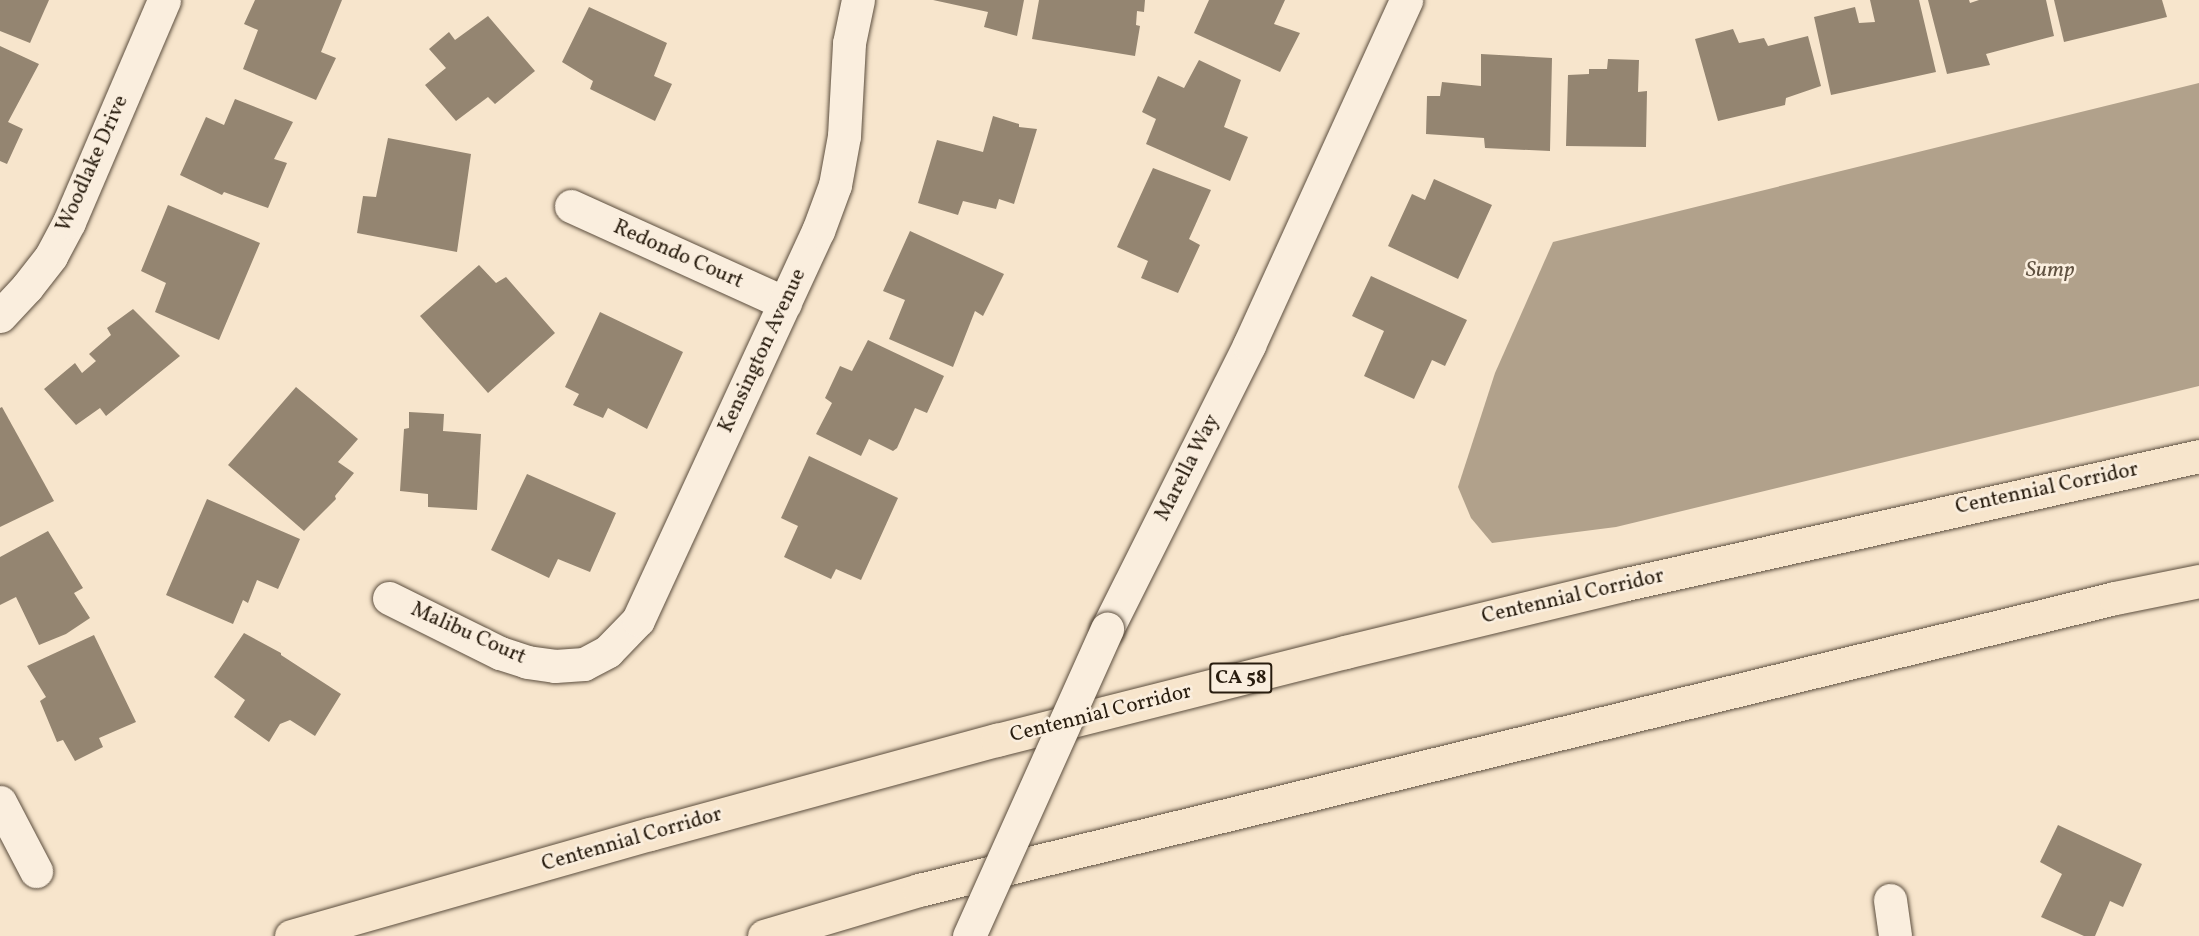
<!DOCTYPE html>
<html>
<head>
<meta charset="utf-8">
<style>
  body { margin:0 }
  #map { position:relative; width:2199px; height:936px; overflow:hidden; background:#f7e5cc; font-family:Vollkorn,serif }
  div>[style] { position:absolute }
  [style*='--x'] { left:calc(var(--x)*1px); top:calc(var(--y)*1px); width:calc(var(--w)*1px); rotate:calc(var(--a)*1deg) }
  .water>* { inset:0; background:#b1a18b }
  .building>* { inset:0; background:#948571 }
  .roads { filter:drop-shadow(0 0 2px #5c4e3e) drop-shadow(0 0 2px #5c4e3e) }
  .minor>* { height:33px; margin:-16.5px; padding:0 16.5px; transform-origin:16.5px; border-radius:16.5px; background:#faeede }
  .highway>* { height:33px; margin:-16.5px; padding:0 16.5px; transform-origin:16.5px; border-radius:16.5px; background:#f7e5cc }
  .bridges { filter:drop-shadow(0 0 2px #5c4e3e) drop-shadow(0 0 2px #5c4e3e) }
  .minor-bridge>* { height:33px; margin:-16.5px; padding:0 16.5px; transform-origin:16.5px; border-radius:16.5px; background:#faeede }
  span { translate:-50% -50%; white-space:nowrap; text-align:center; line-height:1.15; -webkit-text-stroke:5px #faeede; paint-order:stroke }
  .shield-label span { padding:2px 4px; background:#faeede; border:2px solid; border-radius:4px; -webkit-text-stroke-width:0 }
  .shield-label { font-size:20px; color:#281c0e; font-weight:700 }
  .street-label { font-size:21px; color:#281c0e }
  .water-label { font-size:22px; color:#5f5140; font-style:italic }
</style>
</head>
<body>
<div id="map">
  <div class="water">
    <div style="clip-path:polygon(2199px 83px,2199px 386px,1616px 527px,1492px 543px,1471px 518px,1458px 487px,1495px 373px,1553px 242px)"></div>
  </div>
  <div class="building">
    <div style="clip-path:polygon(0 0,49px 0,30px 43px,0 31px)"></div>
    <div style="clip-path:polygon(255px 0,342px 0,321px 52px,336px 58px,316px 100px,243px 69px,258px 30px,244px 24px)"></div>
    <div style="clip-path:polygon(933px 0,1024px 0,1017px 36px,984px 27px,988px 12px)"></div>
    <div style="clip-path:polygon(1039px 0,1145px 0,1144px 12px,1137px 11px,1136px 25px,1140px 26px,1135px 56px,1032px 39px)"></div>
    <div style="clip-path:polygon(1209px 0,1285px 0,1274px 24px,1300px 33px,1280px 72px,1194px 33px)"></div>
    <div style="clip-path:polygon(1870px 0,1919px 0,1936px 72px,1831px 95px,1814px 17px,1855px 7px,1859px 23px,1875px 22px)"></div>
    <div style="clip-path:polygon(1928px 0,1969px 0,1970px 3px,1979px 0,2046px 0,2054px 36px,1986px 54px,1990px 65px,1947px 74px)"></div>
    <div style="clip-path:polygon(2054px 0,2162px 0,2167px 17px,2064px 42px)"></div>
    <div style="clip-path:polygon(589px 7px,667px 43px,654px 76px,672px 84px,655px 121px,590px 89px,593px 81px,562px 62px)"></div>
    <div style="clip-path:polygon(488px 16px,535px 71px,495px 104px,488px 97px,456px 121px,425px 85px,446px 68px,429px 49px,449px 32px,455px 40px)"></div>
    <div style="clip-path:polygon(1733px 29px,1739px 43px,1764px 38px,1768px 46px,1808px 36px,1821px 86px,1786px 98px,1785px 105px,1718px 121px,1695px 39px)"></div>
    <div style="clip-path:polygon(0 46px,39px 64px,8px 122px,23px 129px,7px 164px,0 161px)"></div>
    <div style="clip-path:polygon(1481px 54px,1552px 58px,1550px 151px,1485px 148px,1484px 138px,1426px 134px,1427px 96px,1440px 96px,1442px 82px,1481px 86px)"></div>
    <div style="clip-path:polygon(1608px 59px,1639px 60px,1638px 92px,1647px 91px,1646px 147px,1566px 146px,1568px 75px,1589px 74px,1589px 69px,1607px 69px)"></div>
    <div style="clip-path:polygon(1199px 60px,1241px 80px,1224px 127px,1248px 137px,1230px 181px,1146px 144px,1156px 119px,1142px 112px,1158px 76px,1184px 88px)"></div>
    <div style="clip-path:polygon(235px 99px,293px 122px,274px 159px,287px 163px,268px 208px,224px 192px,222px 195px,180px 175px,206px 117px,224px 125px)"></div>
    <div style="clip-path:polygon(993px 116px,1019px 124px,1019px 127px,1037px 129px,1014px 204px,999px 199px,996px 209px,963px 201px,958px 215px,918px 203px,937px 140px,983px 152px)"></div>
    <div style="clip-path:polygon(388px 138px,471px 154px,457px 252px,357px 233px,363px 196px,376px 197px)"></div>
    <div style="clip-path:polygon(1153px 168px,1211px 190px,1189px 239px,1200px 245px,1178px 293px,1141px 278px,1148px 261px,1117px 247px)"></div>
    <div style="clip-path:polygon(1434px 179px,1492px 205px,1458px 279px,1388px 246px,1412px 194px,1425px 200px)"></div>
    <div style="clip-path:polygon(168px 205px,260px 243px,219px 340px,155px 312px,166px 283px,141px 271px)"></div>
    <div style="clip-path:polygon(910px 231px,1004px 274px,983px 316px,975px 311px,953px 367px,889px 339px,905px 300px,883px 291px)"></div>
    <div style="clip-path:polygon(479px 265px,496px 283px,506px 277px,555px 333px,488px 393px,420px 316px)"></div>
    <div style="clip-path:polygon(1371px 276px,1467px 320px,1445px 366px,1432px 360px,1414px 399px,1364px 376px,1384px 331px,1352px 316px)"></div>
    <div style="clip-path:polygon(133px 309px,180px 356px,106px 416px,100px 408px,76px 425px,44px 389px,75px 363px,82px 373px,96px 361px,89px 354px,111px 335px,107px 328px)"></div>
    <div style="clip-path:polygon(600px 312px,683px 352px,647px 429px,608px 408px,603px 418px,573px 405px,579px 394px,565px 387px)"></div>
    <div style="clip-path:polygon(868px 340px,944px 376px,927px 413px,915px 408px,897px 448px,893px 451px,869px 439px,861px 456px,816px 434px,832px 403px,825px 398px,840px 366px,852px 371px)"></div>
    <div style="clip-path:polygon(296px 387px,358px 439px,338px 462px,354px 473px,335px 496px,336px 499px,304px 531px,228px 465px)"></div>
    <div style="clip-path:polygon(2px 407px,54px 501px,0 527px,0 408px)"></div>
    <div style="clip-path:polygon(409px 412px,444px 414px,443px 431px,481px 434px,477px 510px,428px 507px,428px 494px,400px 491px,404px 429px,409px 428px)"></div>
    <div style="clip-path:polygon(809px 456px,898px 498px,861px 580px,836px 569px,831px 579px,784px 557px,798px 526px,781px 518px)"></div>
    <div style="clip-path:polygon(527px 474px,616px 513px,590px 572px,558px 559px,549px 578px,491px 550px)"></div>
    <div style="clip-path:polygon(207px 499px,300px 539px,278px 589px,257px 580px,248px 603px,243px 600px,233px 624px,166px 595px)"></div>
    <div style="clip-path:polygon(48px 531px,83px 588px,74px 593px,90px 618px,66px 634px,39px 645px,16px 597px,0 605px,0 557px)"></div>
    <div style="clip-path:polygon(244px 633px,281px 653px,281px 655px,341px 694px,315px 736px,290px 720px,280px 724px,269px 742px,234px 717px,245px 700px,214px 677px)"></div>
    <div style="clip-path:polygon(94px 635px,136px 722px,99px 738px,103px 747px,75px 761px,63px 740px,57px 742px,40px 701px,46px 697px,27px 666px)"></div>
    <div style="clip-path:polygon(2058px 825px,2142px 864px,2123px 907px,2110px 901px,2095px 936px,2084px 936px,2041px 917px,2062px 874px,2040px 862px)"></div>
  </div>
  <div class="roads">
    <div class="minor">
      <div style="--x:571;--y:206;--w:235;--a:24.4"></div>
      <div style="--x:0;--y:316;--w:40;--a:-47"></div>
      <div style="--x:27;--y:287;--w:39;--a:-52"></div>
      <div style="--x:51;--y:256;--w:38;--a:-62"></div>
      <div style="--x:69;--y:222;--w:241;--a:-66.8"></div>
      <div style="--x:389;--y:598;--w:124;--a:26.4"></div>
      <div style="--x:500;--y:653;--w:28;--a:18"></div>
      <div style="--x:527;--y:662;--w:28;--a:8"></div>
      <div style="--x:555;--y:666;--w:29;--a:-4"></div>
      <div style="--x:584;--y:664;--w:27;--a:-28"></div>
      <div style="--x:608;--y:651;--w:43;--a:-45.9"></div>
      <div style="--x:638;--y:620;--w:429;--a:-65.2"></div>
      <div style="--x:818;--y:231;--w:49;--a:-69.7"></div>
      <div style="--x:835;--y:185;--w:50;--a:-79.6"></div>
      <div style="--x:844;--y:136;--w:93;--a:-86.9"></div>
      <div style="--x:849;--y:43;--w:44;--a:-78.2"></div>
      <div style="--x:1107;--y:629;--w:318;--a:-63.4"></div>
      <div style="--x:1249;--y:345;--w:379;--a:-65.5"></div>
      <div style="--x:0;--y:802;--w:78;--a:62.4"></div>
      <div style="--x:1890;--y:900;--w:36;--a:82"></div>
    </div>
    <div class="highway">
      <div style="--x:291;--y:936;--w:373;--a:-15.9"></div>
      <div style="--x:650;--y:834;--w:360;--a:-15.2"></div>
      <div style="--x:997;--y:740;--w:359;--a:-14.2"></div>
      <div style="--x:1345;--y:652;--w:285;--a:-13.6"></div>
      <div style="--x:1622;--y:585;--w:591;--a:-12.6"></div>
      <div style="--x:764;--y:936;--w:162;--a:-16.5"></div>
      <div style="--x:919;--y:890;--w:1231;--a:-13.72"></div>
      <div style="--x:2115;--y:598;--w:86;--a:-11.4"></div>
    </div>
  </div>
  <div class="bridges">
    <div class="minor-bridge">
      <div style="--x:969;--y:936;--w:337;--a:-65.8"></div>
    </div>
  </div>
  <div class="shield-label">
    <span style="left:1241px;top:678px">CA 58</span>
  </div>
  <div class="street-label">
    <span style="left:93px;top:164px;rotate:-66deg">Woodlake Drive</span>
    <span style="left:678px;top:255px;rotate:24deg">Redondo Court</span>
    <span style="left:763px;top:351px;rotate:-65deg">Kensington Avenue</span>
    <span style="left:1188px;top:468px;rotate:-63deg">Marella Way</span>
    <span style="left:2047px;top:489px;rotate:-12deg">Centennial Corridor</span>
    <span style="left:1573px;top:597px;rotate:-13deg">Centennial Corridor</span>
    <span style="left:468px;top:634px;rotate:24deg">Malibu Court</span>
    <span style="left:1101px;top:714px;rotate:-14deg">Centennial Corridor</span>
    <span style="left:632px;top:840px;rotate:-16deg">Centennial Corridor</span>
  </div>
  <div class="water-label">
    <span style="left:2050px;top:271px">Sump</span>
  </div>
</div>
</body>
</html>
